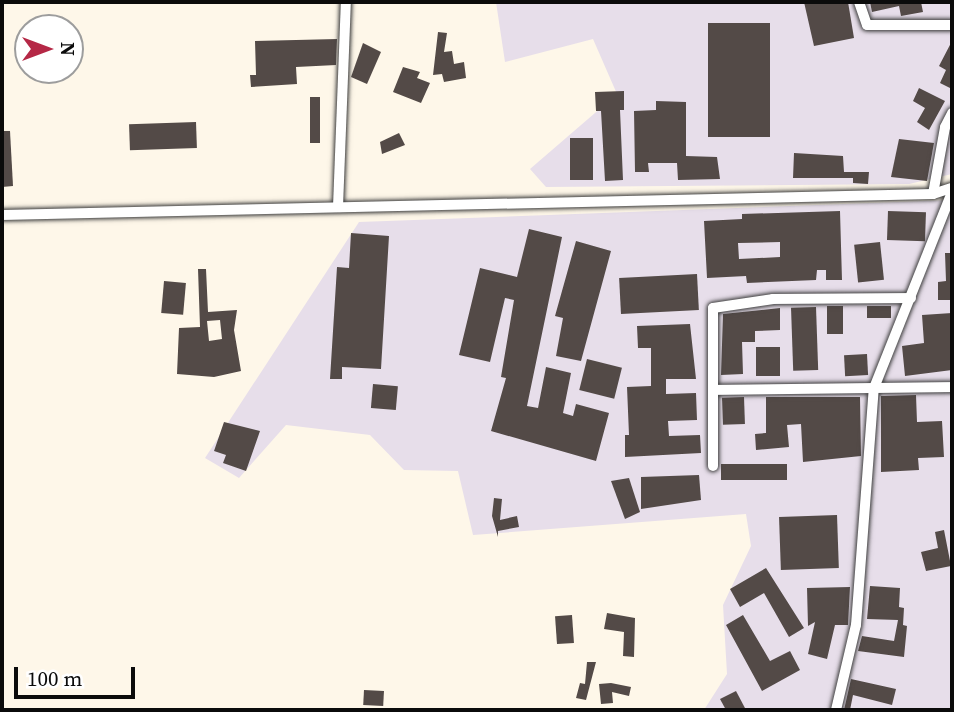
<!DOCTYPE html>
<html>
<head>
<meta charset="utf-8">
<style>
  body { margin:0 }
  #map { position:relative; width:954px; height:712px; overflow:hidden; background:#fef7e9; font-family:"Source Serif 4",serif }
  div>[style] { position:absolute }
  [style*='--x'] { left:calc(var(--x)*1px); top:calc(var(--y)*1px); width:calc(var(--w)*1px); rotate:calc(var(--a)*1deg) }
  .industrial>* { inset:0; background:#e7deea }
  .building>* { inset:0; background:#534a47; transform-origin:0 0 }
  .roads { filter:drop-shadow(0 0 2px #3e3e3e) drop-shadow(0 0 2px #3e3e3e) }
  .minor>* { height:10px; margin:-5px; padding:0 5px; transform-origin:5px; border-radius:5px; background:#fff }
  span { translate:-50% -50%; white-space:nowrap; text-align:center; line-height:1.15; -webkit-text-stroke:7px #fff; paint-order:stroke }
  .frame { position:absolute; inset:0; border:4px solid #0b0b0b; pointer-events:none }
  .north { position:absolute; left:14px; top:14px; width:70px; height:70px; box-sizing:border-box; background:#fff; border:2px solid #9d9d9d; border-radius:50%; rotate:90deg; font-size:19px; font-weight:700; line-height:28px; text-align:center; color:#0b0b0b }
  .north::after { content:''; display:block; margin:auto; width:24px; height:32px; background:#b52846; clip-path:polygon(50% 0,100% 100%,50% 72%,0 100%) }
  .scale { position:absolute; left:14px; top:667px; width:121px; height:32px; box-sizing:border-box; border:4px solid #0b0b0b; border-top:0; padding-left:9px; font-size:21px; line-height:24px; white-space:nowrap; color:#0b0b0b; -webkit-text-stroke:5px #fff; paint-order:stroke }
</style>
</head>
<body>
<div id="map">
  <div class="industrial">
    <div style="clip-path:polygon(496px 2px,952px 2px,952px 174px,909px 184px,546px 187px,530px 169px,617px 94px,593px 39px,505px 62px)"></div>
    <div style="clip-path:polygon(952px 200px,952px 710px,704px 710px,727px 674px,723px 605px,751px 546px,746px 514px,473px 535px,458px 471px,404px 470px,370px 435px,286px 425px,239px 478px,205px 458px,359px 222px)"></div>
  </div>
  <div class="building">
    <div style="clip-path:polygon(804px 2px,848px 2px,854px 38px,814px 46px)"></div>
    <div style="clip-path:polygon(870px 2px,921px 2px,923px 12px,901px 16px,899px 6px,872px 12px)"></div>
    <div style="left:708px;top:23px;width:62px;height:114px"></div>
    <div style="clip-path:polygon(438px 32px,447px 33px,444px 52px,452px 51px,454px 64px,464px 62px,466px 78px,444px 82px,442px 74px,433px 75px)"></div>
    <div style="clip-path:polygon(337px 39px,336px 65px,296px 67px,297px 84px,251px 87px,250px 75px,256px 75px,255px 41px)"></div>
    <div style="clip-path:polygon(952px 41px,952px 89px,940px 83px,946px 70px,939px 66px)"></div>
    <div style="clip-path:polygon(363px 43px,381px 52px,367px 84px,351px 77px)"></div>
    <div style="clip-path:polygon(403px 67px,420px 72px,417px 78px,430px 83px,421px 103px,393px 92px)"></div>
    <div style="clip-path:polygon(919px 88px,945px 101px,929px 130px,917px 122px,925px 108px,913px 101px)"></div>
    <div style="clip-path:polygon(624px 91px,624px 110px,620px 110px,623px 180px,605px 181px,601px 111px,596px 111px,595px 92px)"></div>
    <div style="left:310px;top:97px;width:10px;height:46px"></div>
    <div style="clip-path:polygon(656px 101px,686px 102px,686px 156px,717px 157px,720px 179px,678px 180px,677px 163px,648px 163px,649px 172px,635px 172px,634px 111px,656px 110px)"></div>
    <div style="left:196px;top:122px;width:26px;height:67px;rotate:88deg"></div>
    <div style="clip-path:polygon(2px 131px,10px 131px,13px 186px,2px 187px)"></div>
    <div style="clip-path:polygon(399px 133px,405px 145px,382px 154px,380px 142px)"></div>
    <div style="left:570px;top:138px;width:23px;height:42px"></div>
    <div style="clip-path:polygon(899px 139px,934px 143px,927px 181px,891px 177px)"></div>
    <div style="clip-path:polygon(794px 153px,843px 156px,844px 172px,869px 172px,868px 184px,853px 183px,853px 178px,793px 178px)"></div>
    <div style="clip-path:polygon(evenodd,840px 211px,842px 280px,826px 280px,826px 270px,817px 270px,816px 280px,747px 283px,746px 276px,707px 278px,704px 221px,742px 219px,742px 214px,840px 211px,780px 242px,780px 257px,739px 259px,738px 243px,780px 242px)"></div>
    <div style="left:888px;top:211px;width:38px;height:29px;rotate:2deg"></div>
    <div style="clip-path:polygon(529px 229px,562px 237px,527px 406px,538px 408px,546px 367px,571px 373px,563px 413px,573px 416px,576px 404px,609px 413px,596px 461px,491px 431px,506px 378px,501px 377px,514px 300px,505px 298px,490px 362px,459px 355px,480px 268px,517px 277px)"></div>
    <div style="clip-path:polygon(351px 233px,389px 236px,381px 369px,342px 367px,342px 379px,330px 379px,337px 267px,349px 268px)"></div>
    <div style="clip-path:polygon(576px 241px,611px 251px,581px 361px,556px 356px,563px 318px,555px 316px)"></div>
    <div style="left:880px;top:242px;width:38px;height:26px;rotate:84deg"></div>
    <div style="clip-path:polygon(945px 253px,952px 253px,952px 300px,938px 300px,938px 282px,946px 281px)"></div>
    <div style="clip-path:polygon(evenodd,198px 269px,206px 269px,208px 312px,237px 310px,234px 330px,241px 371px,214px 377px,177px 374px,179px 328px,200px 327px,198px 269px,220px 320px,222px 339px,209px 341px,207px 321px,220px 320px)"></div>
    <div style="left:697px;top:274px;width:36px;height:78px;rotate:87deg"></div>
    <div style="left:164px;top:281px;width:22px;height:32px;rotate:5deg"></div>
    <div style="left:827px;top:306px;width:16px;height:28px"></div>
    <div style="left:867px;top:306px;width:24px;height:12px"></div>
    <div style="left:816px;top:307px;width:63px;height:25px;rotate:88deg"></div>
    <div style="clip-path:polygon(780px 308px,780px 330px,755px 331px,755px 342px,742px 342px,743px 374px,721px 375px,723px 314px)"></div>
    <div style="clip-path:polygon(952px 313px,952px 370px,905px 376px,902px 346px,924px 343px,922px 315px)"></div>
    <div style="clip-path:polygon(690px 324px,696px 379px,666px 379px,666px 394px,696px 393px,697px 420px,668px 421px,669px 436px,700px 435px,701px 453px,625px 457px,625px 435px,629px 435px,627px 387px,651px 386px,651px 348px,638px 348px,637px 326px)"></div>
    <div style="left:756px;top:347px;width:24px;height:29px"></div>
    <div style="left:867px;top:354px;width:21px;height:23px;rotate:87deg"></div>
    <div style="left:587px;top:359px;width:36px;height:32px;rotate:14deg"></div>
    <div style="left:373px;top:384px;width:25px;height:24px;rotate:5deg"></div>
    <div style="clip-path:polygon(916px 395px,917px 422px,942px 421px,944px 457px,918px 458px,919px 470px,881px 472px,881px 396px)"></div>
    <div style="left:744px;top:397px;width:27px;height:22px;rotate:88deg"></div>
    <div style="clip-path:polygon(766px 397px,860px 397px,861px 456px,803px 462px,801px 424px,787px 425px,789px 447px,756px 450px,755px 434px,766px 433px)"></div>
    <div style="clip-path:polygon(224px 422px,260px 431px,246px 471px,223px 463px,226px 455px,214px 451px)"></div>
    <div style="left:721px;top:464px;width:66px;height:16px"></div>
    <div style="clip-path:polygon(699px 475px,701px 500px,641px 509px,641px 477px)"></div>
    <div style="clip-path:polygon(629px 478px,640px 512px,625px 519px,611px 481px)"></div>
    <div style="clip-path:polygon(494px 498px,502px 499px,500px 520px,517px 516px,519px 527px,498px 531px,498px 537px,492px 516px)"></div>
    <div style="left:837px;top:515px;width:53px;height:58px;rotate:88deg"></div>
    <div style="clip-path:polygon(944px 530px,951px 566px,926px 571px,921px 552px,938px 548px,935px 532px)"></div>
    <div style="clip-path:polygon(766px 568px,804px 628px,789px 637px,764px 593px,740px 607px,730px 589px)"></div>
    <div style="clip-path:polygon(870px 586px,900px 588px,899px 607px,904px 608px,903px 625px,907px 626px,904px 657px,858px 651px,862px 636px,894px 641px,898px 620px,867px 619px)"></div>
    <div style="clip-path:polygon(850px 587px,848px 625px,835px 625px,827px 659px,808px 654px,815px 622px,808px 626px,807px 588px)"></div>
    <div style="clip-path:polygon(607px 613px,635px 618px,634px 657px,623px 656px,624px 632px,604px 629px)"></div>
    <div style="left:572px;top:615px;width:28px;height:17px;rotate:86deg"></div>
    <div style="clip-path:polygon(743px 615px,770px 661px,790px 651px,800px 670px,762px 691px,726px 625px)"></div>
    <div style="clip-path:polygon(587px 662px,596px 662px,586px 700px,576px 698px,580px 683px,585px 684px)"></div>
    <div style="clip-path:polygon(851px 679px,896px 689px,892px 705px,853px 695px,850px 710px,844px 710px)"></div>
    <div style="clip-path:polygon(611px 683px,631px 687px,629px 696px,612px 692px,613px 703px,601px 704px,599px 684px)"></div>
    <div style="left:364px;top:690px;width:20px;height:15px;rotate:3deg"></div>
    <div style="clip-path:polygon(736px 691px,746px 710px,726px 710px,720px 699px)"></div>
  </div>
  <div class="roads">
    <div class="minor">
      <div style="--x:859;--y:2;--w:24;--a:71"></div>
      <div style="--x:867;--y:25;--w:85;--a:0"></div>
      <div style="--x:933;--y:194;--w:68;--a:-79.8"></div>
      <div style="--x:945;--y:127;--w:16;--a:-63"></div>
      <div style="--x:338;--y:207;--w:205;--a:-87.8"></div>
      <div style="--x:2;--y:215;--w:931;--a:-1.29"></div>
      <div style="--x:933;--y:194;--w:20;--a:-18"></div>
      <div style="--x:713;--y:390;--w:239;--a:-0.7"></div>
      <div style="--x:713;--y:466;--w:158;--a:-90"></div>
      <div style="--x:713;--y:308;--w:61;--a:-8.5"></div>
      <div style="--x:773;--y:299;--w:138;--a:-0.4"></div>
      <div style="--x:836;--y:710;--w:87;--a:-76.8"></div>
      <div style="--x:856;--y:625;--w:238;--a:-85.7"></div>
      <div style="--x:874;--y:388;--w:211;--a:-68.3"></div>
    </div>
  </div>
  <div class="frame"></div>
  <div class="north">N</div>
  <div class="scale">100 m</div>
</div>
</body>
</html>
